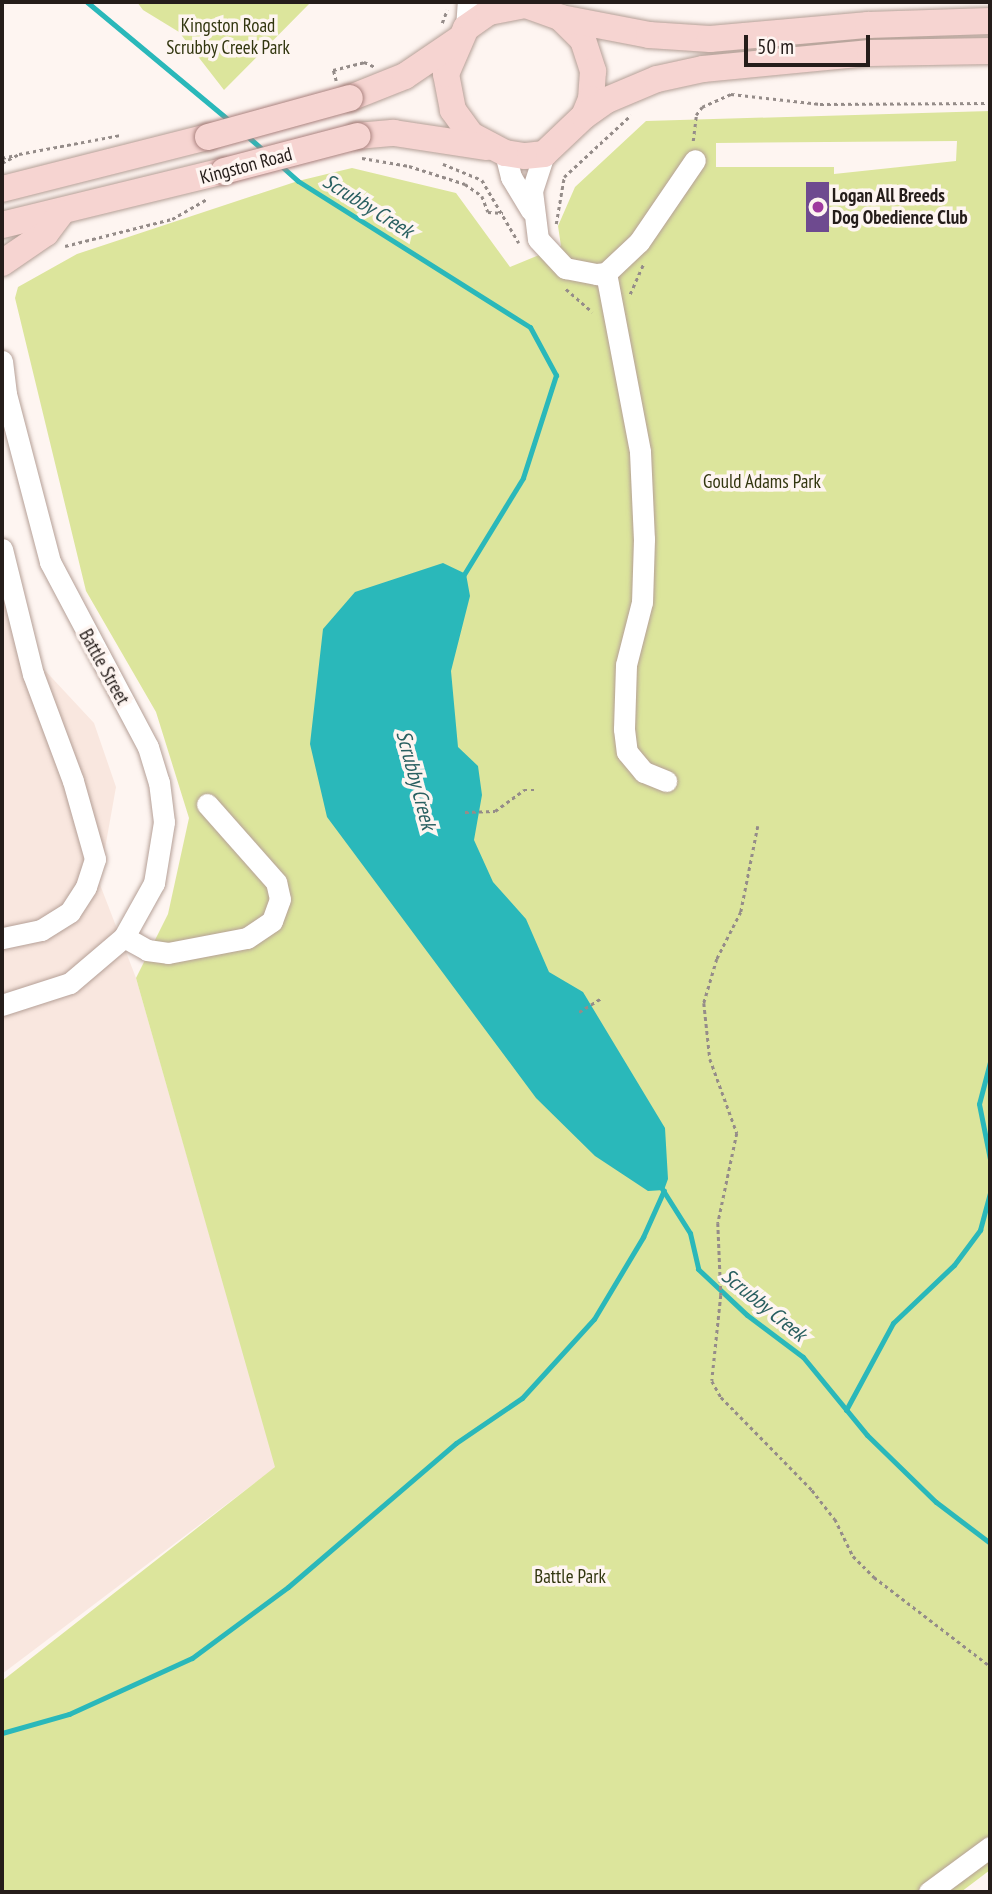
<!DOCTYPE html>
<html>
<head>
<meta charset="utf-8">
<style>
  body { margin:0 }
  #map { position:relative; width:992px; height:1894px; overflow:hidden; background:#fef5f1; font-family:"PT Sans Narrow",sans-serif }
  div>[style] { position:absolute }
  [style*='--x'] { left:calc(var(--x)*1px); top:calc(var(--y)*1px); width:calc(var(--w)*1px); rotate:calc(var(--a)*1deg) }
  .built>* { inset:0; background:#f9e7df }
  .green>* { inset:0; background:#dce59c }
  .water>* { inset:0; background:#2ab8ba }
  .stream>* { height:5px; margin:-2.5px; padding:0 2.5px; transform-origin:2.5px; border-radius:2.5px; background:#2ab8ba }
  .building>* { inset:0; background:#6e4a8f; transform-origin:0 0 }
  .path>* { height:2.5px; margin-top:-1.25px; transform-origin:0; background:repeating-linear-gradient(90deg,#958c89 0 3.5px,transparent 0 7px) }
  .roads { filter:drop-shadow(0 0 2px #b5a097) drop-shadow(0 0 2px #b5a097) }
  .minor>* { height:21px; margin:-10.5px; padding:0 10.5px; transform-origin:10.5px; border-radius:10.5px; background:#fff }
  .major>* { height:26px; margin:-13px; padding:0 13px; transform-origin:13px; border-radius:13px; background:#f6d4d1 }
  .bridges { filter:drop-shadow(0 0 2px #a9817d) drop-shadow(0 0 2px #a9817d) }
  .major-bridge>* { height:26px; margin:-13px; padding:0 13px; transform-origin:13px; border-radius:13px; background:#f6d4d1 }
  .dots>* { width:19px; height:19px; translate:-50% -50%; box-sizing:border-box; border:4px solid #fef5f1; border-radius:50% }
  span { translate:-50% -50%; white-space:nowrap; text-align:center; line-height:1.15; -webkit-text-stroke:7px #fef5f1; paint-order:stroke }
  .park-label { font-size:19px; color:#32360f }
  .street-label { font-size:19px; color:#251d1a }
  .poi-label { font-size:19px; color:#251d1a; font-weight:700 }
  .left { translate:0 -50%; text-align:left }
  .water-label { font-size:21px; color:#295f60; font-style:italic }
  .frame { position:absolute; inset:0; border:4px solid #251d1a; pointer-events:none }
  .scale { position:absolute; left:744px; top:35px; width:126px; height:32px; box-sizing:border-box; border:4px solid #251d1a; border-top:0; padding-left:9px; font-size:21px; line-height:24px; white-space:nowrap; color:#251d1a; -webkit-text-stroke:5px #fef5f1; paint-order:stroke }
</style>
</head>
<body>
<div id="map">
  <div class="built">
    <div style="clip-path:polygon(2px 533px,39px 664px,94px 723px,116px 787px,99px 882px,136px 978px,276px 1467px,2px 1674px)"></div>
  </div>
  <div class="green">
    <div style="clip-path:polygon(137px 2px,311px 2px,224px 90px,179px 32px,143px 10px)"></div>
    <div style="clip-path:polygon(evenodd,990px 111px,990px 1870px,961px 1892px,2px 1892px,2px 1681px,275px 1467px,136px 978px,168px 914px,189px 818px,156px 712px,86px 591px,15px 298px,18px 287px,77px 254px,298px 181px,352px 168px,456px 193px,510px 267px,561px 246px,558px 226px,575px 187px,646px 121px,990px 111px,957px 141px,956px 161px,834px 174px,834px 167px,716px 167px,716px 143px,957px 141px)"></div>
  </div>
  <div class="water">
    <div style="clip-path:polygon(443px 563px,466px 574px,470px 596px,451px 671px,458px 747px,478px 766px,482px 795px,474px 840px,493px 882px,526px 919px,549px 972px,583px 992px,665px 1128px,668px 1179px,664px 1190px,648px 1191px,595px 1156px,536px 1098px,327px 817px,310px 744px,323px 629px,355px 592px)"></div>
  </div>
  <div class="stream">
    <div style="--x:87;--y:2;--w:189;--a:39.8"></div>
    <div style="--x:247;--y:136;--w:23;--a:41"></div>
    <div style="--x:279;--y:164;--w:25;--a:42"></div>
    <div style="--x:298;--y:181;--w:274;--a:32.2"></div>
    <div style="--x:530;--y:327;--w:55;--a:61.6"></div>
    <div style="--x:556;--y:375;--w:108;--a:107.8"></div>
    <div style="--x:523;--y:478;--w:119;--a:121.5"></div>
    <div style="--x:990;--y:1062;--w:43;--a:104.7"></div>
    <div style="--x:979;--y:1104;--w:56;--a:78.7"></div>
    <div style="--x:659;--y:1184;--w:58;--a:57.7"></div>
    <div style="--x:690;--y:1233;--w:37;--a:77"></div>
    <div style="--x:698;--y:1269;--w:67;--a:43.2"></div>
    <div style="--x:747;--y:1315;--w:70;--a:36.9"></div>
    <div style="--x:803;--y:1357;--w:101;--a:50.6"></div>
    <div style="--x:867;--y:1435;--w:96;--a:44.2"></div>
    <div style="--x:936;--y:1502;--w:68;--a:37.2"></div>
    <div style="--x:846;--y:1410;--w:99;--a:-61.6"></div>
    <div style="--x:893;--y:1323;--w:84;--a:-43.6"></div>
    <div style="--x:954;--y:1265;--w:44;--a:-53.4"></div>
    <div style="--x:980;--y:1230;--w:38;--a:-75"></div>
    <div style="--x:2;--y:1733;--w:70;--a:-15.8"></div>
    <div style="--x:69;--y:1714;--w:135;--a:-24.5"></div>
    <div style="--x:192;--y:1658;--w:119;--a:-36.5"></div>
    <div style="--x:288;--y:1587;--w:221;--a:-40.6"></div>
    <div style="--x:456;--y:1443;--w:80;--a:-34.3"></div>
    <div style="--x:522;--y:1398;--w:107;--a:-47.7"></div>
    <div style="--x:594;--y:1319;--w:96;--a:-59.1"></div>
    <div style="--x:643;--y:1237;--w:51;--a:-65.9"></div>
  </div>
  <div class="building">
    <div style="left:806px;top:182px;width:23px;height:50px"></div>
  </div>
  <div class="path">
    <div style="--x:442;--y:23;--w:14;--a:-69"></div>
    <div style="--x:336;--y:81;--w:11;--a:-105"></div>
    <div style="--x:333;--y:70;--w:32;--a:-14"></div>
    <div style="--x:364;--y:62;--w:12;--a:24"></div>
    <div style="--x:693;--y:141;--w:26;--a:-83"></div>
    <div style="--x:696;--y:115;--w:10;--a:-53"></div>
    <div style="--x:702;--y:107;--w:32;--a:-24"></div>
    <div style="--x:731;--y:94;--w:90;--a:6.4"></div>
    <div style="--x:820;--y:104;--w:170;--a:-0.3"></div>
    <div style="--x:2;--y:158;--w:14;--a:-12"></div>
    <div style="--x:362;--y:158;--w:48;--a:9.7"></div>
    <div style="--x:409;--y:166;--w:59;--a:17.8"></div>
    <div style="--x:465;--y:184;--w:21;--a:35"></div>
    <div style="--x:482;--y:196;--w:17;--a:69"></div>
    <div style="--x:488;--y:212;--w:15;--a:4"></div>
    <div style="--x:2;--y:163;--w:19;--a:-28"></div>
    <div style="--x:19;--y:154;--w:104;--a:-10.6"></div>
    <div style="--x:443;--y:164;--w:42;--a:22.3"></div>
    <div style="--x:482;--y:180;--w:73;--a:59.6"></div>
    <div style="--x:556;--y:224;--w:48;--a:-80.3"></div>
    <div style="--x:564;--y:177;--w:91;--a:-42.8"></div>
    <div style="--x:65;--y:246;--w:110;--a:-14.2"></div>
    <div style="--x:172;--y:219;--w:40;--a:-29.7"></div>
    <div style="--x:566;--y:289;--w:35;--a:41"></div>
    <div style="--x:630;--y:294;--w:32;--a:-66"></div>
    <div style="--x:465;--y:812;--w:30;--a:-2"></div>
    <div style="--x:495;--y:811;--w:36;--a:-36"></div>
    <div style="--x:524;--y:790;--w:11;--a:0"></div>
    <div style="--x:758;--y:826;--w:88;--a:101.2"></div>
    <div style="--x:741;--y:912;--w:53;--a:117.1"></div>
    <div style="--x:717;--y:959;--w:46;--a:106.5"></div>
    <div style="--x:704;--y:1003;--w:56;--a:83.9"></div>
    <div style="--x:710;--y:1059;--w:79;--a:70"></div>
    <div style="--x:737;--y:1133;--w:92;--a:101.9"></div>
    <div style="--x:718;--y:1223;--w:72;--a:87.6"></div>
    <div style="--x:721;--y:1295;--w:86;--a:96"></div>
    <div style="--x:712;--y:1381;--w:18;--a:61"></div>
    <div style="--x:721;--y:1397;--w:130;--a:45.6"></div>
    <div style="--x:812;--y:1490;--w:37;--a:52"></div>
    <div style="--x:835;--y:1519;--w:41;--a:64.1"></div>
    <div style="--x:853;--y:1556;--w:30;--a:45"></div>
    <div style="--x:874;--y:1577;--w:146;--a:37.5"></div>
    <div style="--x:579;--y:1012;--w:25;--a:-32"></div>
  </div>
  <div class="roads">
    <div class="minor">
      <div style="--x:466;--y:28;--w:26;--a:-86"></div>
      <div style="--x:505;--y:153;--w:25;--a:76"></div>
      <div style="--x:511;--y:177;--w:39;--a:59"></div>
      <div style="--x:544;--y:154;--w:39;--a:108"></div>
      <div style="--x:532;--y:191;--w:48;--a:82.9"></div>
      <div style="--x:538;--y:239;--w:40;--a:47"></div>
      <div style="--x:565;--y:268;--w:33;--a:11"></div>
      <div style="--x:597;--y:274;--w:9;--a:-6"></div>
      <div style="--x:606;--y:273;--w:45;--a:-43.2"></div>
      <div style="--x:639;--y:242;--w:99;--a:-55.7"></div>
      <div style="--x:606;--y:273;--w:182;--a:79.2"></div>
      <div style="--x:640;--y:452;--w:87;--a:87.4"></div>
      <div style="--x:644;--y:539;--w:63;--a:91.8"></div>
      <div style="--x:642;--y:602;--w:65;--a:104.3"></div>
      <div style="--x:626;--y:665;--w:64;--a:91.8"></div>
      <div style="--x:624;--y:729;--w:23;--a:83"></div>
      <div style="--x:627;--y:752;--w:26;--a:50"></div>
      <div style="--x:644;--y:772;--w:24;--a:22"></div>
      <div style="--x:2;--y:361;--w:33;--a:83"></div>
      <div style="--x:6;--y:394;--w:174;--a:75.3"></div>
      <div style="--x:50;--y:562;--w:209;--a:62.1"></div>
      <div style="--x:148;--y:747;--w:37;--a:73"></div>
      <div style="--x:159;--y:782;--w:40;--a:82.9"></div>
      <div style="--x:164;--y:822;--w:62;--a:99.3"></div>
      <div style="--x:154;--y:883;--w:62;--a:119.1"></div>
      <div style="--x:124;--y:937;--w:71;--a:139.6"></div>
      <div style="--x:70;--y:983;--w:71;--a:162.1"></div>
      <div style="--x:2;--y:549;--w:129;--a:76.1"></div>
      <div style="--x:33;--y:674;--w:114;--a:69.5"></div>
      <div style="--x:73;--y:781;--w:81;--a:74.2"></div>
      <div style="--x:95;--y:859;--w:29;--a:108"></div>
      <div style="--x:86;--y:887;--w:30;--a:123"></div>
      <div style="--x:70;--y:912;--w:34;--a:148"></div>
      <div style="--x:41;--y:930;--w:40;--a:168"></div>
      <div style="--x:124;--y:937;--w:26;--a:29"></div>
      <div style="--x:147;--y:950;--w:21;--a:8"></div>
      <div style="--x:168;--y:953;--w:80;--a:-10.8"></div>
      <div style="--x:247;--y:938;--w:30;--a:-34"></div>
      <div style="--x:272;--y:921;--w:23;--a:-70"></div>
      <div style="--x:280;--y:899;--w:17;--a:-103"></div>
      <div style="--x:276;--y:882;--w:104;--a:-131.5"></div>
      <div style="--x:929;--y:1892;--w:76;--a:-36.4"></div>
    </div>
    <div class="major">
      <div style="--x:526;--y:5;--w:37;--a:20"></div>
      <div style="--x:561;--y:18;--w:31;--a:45"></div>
      <div style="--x:583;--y:40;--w:33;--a:72"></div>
      <div style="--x:593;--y:71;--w:28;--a:94"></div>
      <div style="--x:591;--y:99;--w:18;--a:112"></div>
      <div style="--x:584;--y:116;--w:55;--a:136.5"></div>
      <div style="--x:544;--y:154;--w:20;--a:174"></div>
      <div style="--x:524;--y:156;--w:19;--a:-171"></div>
      <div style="--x:505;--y:153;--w:38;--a:-152"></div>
      <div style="--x:471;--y:135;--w:31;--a:-126"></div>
      <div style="--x:453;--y:110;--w:37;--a:-101"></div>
      <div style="--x:446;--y:74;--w:50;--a:-66.5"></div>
      <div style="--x:466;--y:28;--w:28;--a:-35"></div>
      <div style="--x:489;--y:12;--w:38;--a:-11"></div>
      <div style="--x:561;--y:18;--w:90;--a:10.9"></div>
      <div style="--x:649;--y:35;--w:61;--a:3.8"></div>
      <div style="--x:710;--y:39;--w:159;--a:-5.1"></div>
      <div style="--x:868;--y:25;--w:122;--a:-1.9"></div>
      <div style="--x:350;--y:98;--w:59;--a:-21.8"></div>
      <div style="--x:405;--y:76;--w:64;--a:-34.2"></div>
      <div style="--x:584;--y:116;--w:28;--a:-35"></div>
      <div style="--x:607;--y:100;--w:54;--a:-22.8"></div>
      <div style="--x:657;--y:79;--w:47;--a:-12.3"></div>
      <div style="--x:703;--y:69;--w:168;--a:-5.5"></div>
      <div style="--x:870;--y:53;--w:120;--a:-1"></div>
      <div style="--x:357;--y:136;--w:37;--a:-5"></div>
      <div style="--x:394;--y:133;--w:94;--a:8.6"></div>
      <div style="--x:2;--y:189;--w:212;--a:-14.2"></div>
      <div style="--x:2;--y:225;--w:228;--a:-13.7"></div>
      <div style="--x:2;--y:263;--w:53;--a:-34.3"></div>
      <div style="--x:46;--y:233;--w:25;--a:-53"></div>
    </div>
  </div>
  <div class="bridges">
    <div class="major-bridge">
      <div style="--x:208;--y:137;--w:147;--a:-15.4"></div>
      <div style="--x:224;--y:171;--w:138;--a:-14.7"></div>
    </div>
  </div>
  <div class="dots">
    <div style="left:818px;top:207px;background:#9f3a9f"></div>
  </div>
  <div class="park-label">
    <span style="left:228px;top:37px">Kingston Road<br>Scrubby Creek Park</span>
    <span style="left:762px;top:482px">Gould Adams Park</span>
    <span style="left:570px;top:1577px">Battle Park</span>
  </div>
  <div class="street-label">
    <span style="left:246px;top:166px;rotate:-15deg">Kingston Road</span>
    <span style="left:104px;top:667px;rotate:61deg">Battle Street</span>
  </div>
  <div class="poi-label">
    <span class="left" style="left:832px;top:207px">Logan All Breeds<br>Dog Obedience Club</span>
  </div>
  <div class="water-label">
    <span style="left:368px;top:206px;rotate:32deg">Scrubby Creek</span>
    <span style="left:416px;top:780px;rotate:75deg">Scrubby Creek</span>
    <span style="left:764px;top:1305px;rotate:39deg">Scrubby Creek</span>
  </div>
  <div class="frame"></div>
  <div class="scale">50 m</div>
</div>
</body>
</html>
